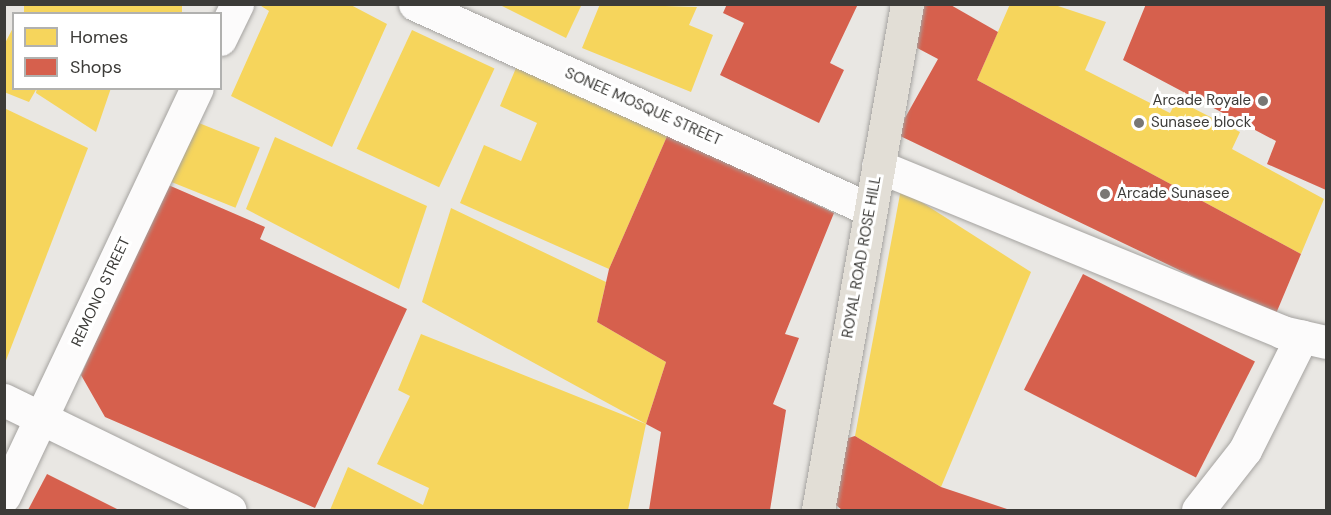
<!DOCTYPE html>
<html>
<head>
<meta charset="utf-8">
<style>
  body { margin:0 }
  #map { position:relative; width:1331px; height:515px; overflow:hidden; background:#e9e7e3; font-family:"DM Sans",sans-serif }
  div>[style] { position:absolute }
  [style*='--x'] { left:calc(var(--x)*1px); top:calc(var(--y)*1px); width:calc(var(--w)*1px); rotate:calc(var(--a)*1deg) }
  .homes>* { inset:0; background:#f6d55c; transform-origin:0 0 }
  .shops>* { inset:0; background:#d6604d; transform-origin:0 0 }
  .roads { filter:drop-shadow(0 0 2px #a5a3a0) drop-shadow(0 0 2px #a5a3a0) }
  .minor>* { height:33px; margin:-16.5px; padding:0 16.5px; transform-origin:16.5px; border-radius:16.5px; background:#fcfbfb }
  .tertiary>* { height:33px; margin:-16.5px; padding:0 16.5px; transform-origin:16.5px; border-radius:16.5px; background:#fcfbfb }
  .primary>* { height:33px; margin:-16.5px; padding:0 16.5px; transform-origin:16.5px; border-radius:16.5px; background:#e2ded6 }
  .dots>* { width:16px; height:16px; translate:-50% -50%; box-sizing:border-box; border:3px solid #fff; border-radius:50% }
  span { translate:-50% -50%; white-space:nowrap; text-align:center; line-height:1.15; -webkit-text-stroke:6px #fff; paint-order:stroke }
  .poi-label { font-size:15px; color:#3c3b38 }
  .right { translate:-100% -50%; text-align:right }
  .left { translate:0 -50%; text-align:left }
  .street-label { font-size:15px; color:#3c3b38 }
  .frame { position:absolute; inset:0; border:6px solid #3c3b38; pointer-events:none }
  .legend { position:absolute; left:12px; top:12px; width:210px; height:78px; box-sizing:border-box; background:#fff; border:2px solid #b1b1af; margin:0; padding:8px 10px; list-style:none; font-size:18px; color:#3c3b38 }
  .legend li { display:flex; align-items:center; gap:12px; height:30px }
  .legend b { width:30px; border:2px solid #b1b1af }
</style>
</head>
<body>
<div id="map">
  <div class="homes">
    <div style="clip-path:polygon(258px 4px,349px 4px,387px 24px,332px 147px,231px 96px,269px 11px)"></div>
    <div style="clip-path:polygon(498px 4px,582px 4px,566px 38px)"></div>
    <div style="clip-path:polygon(600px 4px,697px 7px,689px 25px,713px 35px,691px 92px,582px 48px)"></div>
    <div style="clip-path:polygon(1010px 4px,1052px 4px,1106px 22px,1085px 70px,1170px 113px,1177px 100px,1240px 132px,1232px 149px,1324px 199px,1301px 254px,977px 80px)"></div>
    <div style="left:24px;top:5px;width:158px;height:10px"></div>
    <div style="clip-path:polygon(14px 26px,14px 88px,37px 88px,29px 102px,4px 92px,4px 45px)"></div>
    <div style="left:412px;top:30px;width:91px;height:131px;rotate:25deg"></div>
    <div style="clip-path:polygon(516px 68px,668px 134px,609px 269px,460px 203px,484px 145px,521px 161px,537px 123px,500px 106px)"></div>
    <div style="clip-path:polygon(37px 88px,111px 88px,96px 132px,36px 93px)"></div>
    <div style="clip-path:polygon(4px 108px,88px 148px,5px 363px,4px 363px)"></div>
    <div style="left:194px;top:121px;width:71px;height:65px;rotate:22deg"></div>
    <div style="clip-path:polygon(275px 137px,427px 206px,399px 289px,246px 209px)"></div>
    <div style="clip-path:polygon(901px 189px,1031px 272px,941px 487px,855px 436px)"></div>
    <div style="clip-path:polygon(451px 208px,606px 282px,597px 322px,666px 362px,646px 424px,422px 302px)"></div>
    <div style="clip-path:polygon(421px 334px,646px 424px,628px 510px,330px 510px,348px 467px,423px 505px,429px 488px,377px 464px,410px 396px,398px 390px)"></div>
  </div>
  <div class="shops">
    <div style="clip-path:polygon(727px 4px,858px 4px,830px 63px,844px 70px,819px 123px,720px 75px,744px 23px,723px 13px)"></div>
    <div style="clip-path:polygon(921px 4px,949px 4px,998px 32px,977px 80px,1301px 254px,1275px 316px,896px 134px,938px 59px,904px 41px)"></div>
    <div style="clip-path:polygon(1146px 4px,1326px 4px,1326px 190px,1267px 164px,1276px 141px,1123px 60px)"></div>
    <div style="clip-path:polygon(668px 134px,834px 213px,785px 334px,799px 338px,773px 404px,786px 410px,770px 510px,649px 510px,661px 432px,646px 424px,666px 362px,597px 322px,609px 269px)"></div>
    <div style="clip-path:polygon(166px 184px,265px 227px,260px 239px,407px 309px,315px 508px,105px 417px,81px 375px)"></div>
    <div style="left:1083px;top:274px;width:193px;height:130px;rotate:27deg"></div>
    <div style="clip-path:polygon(855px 436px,941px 487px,1010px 510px,842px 510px,831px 501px,845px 439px)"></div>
    <div style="clip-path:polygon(47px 474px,119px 510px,28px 510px)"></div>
  </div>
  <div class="roads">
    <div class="minor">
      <div style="--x:415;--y:4;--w:500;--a:24.31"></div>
      <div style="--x:220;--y:39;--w:39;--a:-64"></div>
      <div style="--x:4;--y:400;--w:251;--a:26"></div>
      <div style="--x:4;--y:496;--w:451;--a:-64.7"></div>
      <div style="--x:1198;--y:510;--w:76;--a:-51.9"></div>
      <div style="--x:1245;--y:450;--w:127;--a:-63.4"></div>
    </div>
    <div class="tertiary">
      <div style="--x:878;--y:166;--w:437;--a:22.3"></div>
      <div style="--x:1282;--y:332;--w:45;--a:12.8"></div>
    </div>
    <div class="primary">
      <div style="--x:818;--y:510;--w:514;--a:-80.02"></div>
    </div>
  </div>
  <div class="dots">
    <div style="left:1263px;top:101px;background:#797774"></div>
    <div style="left:1139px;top:123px;background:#797774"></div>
    <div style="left:1105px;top:194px;background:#797774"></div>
  </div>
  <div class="poi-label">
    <span class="right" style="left:1251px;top:101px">Arcade Royale</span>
    <span class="left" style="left:1151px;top:123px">Sunasee block</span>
    <span class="left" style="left:1117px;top:194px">Arcade Sunasee</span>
  </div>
  <div class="street-label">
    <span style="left:643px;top:107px;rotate:24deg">SONEE MOSQUE STREET</span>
    <span style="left:862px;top:257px;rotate:-80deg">ROYAL ROAD ROSE HILL</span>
    <span style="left:101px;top:292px;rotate:-65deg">REMONO STREET</span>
  </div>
  <div class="frame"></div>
  <ul class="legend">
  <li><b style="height:16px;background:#f6d55c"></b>Homes</li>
  <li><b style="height:16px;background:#d6604d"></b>Shops</li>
  </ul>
</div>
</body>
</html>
